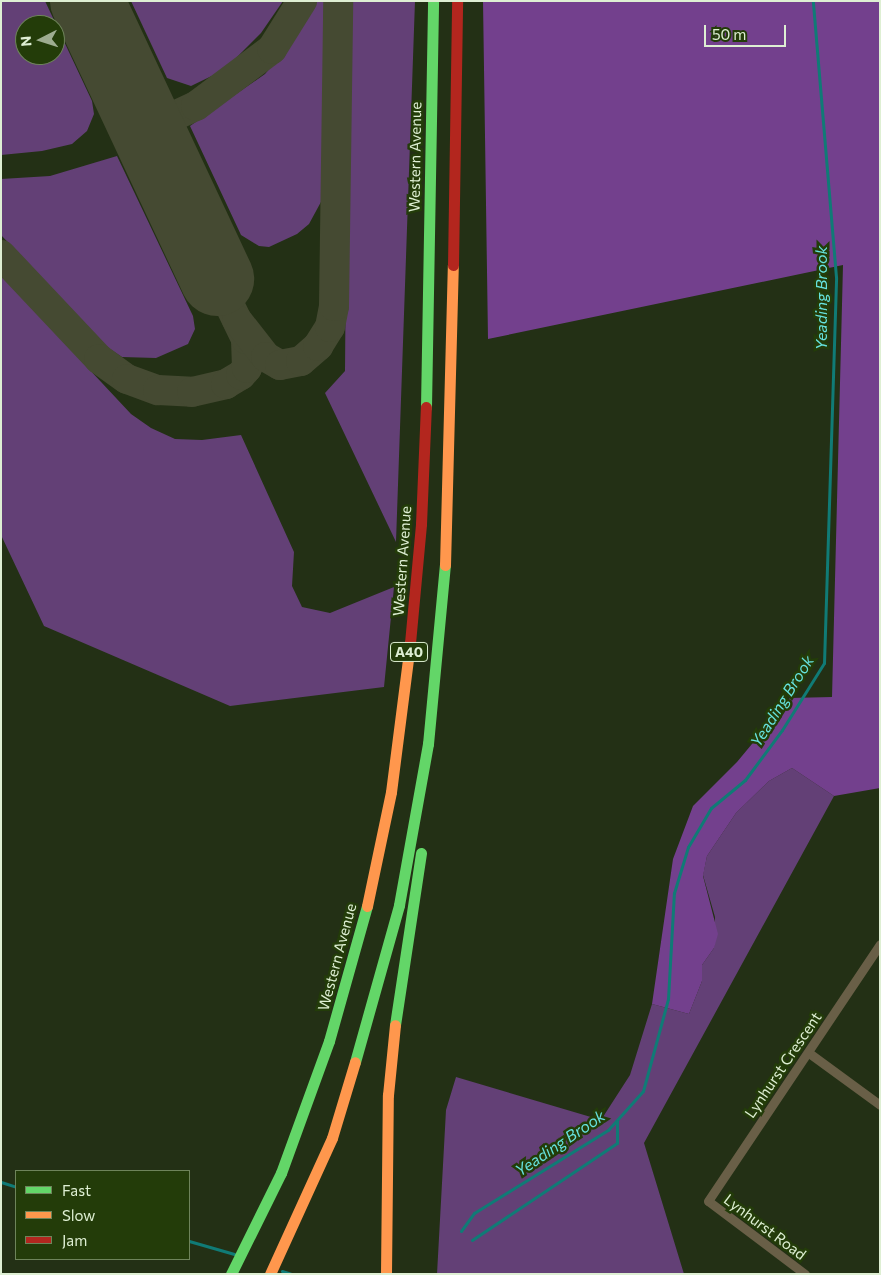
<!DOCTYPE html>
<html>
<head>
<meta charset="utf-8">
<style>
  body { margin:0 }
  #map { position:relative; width:881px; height:1275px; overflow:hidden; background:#233015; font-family:Commissioner,sans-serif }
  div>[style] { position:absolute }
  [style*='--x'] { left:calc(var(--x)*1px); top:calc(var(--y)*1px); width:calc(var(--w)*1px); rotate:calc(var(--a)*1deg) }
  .green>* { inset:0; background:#634076 }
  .forest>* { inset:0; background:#73408d }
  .stream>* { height:3px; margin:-1.5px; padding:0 1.5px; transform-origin:1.5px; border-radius:1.5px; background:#107b76 }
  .taxiway>* { height:30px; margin:-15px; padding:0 15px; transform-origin:15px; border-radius:15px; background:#454a32 }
  .runway>* { height:74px; margin:-37px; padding:0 37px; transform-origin:37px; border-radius:37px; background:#454a32 }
  .street>* { height:9px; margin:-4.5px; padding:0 4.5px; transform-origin:4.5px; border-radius:4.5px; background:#695f47 }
  .fast>* { height:11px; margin:-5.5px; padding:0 5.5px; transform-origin:5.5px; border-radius:5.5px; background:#63d668 }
  .slow>* { height:11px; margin:-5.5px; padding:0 5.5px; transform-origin:5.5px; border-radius:5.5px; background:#ff974d }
  .jam>* { height:11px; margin:-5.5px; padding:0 5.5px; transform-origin:5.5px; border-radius:5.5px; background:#b3261e }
  span { translate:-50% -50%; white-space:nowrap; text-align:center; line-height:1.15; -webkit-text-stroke:5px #233c09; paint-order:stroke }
  .shield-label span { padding:1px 4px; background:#233c09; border:1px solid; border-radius:4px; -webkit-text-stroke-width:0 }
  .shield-label { font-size:14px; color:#deefd3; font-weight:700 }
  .street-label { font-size:15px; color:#deefd3 }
  .water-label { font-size:16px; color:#66e1dd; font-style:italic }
  .frame { position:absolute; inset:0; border:2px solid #deefd3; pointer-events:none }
  .legend { position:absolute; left:15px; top:1170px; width:175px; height:90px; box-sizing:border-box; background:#233c09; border:1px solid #6e845a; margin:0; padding:6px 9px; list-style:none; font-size:15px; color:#deefd3 }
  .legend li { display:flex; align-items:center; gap:10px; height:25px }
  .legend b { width:25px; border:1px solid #6e845a }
  .north { position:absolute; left:15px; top:15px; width:50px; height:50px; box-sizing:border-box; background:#233c09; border:1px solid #6e845a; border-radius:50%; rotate:265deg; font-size:14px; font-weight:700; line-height:20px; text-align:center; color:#deefd3 }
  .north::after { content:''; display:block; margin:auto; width:18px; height:22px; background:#9dac90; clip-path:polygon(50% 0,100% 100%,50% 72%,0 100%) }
  .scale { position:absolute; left:704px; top:25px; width:82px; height:22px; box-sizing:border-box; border:2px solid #deefd3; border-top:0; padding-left:6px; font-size:15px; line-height:18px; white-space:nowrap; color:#deefd3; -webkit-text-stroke:4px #233c09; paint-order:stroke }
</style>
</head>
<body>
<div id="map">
  <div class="green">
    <div style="clip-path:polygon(evenodd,1px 1px,45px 1px,92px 101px,94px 114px,87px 131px,72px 144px,42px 151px,1px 155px,1px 1px,25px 25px,55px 25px,55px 55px,25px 55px,25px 25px)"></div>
    <div style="clip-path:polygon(131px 1px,283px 1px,261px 33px,224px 70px,191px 86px,167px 78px)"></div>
    <div style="clip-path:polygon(314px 1px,324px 1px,322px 200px,309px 224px,297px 234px,269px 247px,259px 246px,241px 235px,190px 126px,265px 74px,283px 53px)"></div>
    <div style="clip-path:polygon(348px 1px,415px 1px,396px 542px,325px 393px,345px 371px)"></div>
    <div style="clip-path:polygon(117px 156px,193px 316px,195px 329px,188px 344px,156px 358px,122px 357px,107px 347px,1px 235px,1px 179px,50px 176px)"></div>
    <div style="clip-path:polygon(1px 275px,131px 414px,151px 428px,175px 439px,202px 440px,241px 435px,294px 552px,292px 586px,302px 607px,330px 613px,394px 587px,384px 687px,230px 706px,44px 626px,1px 535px)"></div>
    <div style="clip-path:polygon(792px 768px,834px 796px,644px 1143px,684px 1274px,437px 1274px,446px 1110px,456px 1077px,601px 1120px,630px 1075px,652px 1004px,689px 1014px,702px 981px,702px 965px,714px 948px,715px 917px,703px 875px,707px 856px,736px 813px,769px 781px)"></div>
  </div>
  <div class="forest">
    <div style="clip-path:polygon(483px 1px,880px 1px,880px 788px,834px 796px,792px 768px,769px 781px,736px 813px,707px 856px,703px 876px,718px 934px,714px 948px,702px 965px,702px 981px,689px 1014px,652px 1004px,673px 859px,693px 806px,737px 762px,790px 698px,832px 697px,843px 265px,488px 339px)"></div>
  </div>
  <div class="stream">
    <div style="--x:1;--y:1182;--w:16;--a:18"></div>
    <div style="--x:461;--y:1231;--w:22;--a:-54"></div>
    <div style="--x:474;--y:1213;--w:158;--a:-31.8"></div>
    <div style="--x:608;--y:1130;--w:52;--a:-48.1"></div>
    <div style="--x:643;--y:1091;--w:95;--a:-74.8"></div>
    <div style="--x:668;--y:999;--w:106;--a:-86.8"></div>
    <div style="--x:674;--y:893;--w:48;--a:-73.1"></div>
    <div style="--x:688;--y:847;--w:45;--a:-59.5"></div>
    <div style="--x:711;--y:808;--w:44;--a:-39.5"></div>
    <div style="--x:745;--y:780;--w:62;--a:-53.5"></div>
    <div style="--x:782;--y:730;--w:79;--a:-57.9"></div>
    <div style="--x:824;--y:663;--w:386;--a:-88.2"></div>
    <div style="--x:836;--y:277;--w:277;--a:-94.8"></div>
    <div style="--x:472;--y:1240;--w:174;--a:-33.8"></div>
    <div style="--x:617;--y:1143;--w:22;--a:-90"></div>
    <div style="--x:189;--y:1241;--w:47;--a:16.1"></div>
    <div style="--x:282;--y:1271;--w:9;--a:18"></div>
  </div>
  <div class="taxiway">
    <div style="--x:130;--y:92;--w:25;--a:48"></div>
    <div style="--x:147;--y:111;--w:12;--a:31"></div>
    <div style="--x:157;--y:117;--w:15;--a:0"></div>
    <div style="--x:172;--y:117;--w:26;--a:-25"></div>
    <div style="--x:196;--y:106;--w:95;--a:-36.9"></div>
    <div style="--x:272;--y:49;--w:57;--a:-58"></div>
    <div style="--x:1;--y:255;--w:143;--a:46.7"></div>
    <div style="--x:99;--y:359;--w:34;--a:36"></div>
    <div style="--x:127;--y:379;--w:33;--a:20"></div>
    <div style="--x:158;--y:390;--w:34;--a:3"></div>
    <div style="--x:192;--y:392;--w:35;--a:-13"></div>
    <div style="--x:226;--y:384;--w:17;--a:-31"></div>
    <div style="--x:241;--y:375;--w:9;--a:-49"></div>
    <div style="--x:247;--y:368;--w:29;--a:-92"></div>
    <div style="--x:246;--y:339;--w:67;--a:-115.8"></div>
    <div style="--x:237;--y:320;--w:47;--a:51.9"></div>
    <div style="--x:266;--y:357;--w:16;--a:30"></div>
    <div style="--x:280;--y:365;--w:21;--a:-11"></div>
    <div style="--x:301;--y:361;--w:23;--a:-41"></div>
    <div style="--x:318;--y:346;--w:22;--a:-58"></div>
    <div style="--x:330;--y:327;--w:21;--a:-79"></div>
    <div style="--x:334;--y:306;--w:305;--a:-89.2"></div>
  </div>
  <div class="runway">
    <div style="--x:87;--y:1;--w:307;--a:64.9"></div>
  </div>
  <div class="street">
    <div style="--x:809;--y:1053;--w:88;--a:36.2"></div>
    <div style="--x:805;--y:1274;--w:121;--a:-143"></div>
    <div style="--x:708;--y:1201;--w:309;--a:-56.2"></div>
  </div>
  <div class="fast">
    <div style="--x:426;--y:407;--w:406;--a:-89"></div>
    <div style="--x:395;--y:1025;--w:174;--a:-81.4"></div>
    <div style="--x:355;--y:1062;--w:163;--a:-74.3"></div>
    <div style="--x:399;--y:905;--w:164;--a:-79.8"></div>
    <div style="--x:428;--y:744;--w:180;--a:-84.6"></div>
    <div style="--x:231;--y:1274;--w:113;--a:-63.7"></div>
    <div style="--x:281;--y:1173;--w:140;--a:-70"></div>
    <div style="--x:329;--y:1041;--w:140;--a:-74.3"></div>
  </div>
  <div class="slow">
    <div style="--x:445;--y:565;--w:300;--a:-88.5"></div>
    <div style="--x:367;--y:906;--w:116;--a:-78.1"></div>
    <div style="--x:391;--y:792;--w:150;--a:-82.7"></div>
    <div style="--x:270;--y:1274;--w:149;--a:-65.5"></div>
    <div style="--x:332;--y:1138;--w:79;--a:-73.2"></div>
    <div style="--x:386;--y:1274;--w:179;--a:-89.4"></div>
    <div style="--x:388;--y:1095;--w:70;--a:-84.3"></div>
  </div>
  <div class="jam">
    <div style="--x:453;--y:265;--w:264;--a:-89.1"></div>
    <div style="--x:410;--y:643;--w:120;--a:-84.7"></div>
    <div style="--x:421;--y:524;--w:117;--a:-87.6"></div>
  </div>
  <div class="shield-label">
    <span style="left:409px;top:652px">A40</span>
  </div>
  <div class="street-label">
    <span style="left:415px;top:157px;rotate:-89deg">Western Avenue</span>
    <span style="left:402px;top:561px;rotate:-86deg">Western Avenue</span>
    <span style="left:337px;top:957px;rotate:-75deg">Western Avenue</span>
    <span style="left:783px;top:1065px;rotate:-56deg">Lynhurst Crescent</span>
    <span style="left:765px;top:1227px;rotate:37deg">Lynhurst Road</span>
  </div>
  <div class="water-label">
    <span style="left:821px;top:298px;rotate:-90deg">Yeading Brook</span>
    <span style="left:782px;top:701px;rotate:-58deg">Yeading Brook</span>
    <span style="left:560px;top:1143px;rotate:-34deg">Yeading Brook</span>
  </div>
  <div class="frame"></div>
  <ul class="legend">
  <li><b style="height:6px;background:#63d668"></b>Fast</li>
  <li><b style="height:6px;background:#ff974d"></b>Slow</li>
  <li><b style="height:6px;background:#b3261e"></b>Jam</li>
  </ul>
  <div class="north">N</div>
  <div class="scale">50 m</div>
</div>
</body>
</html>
